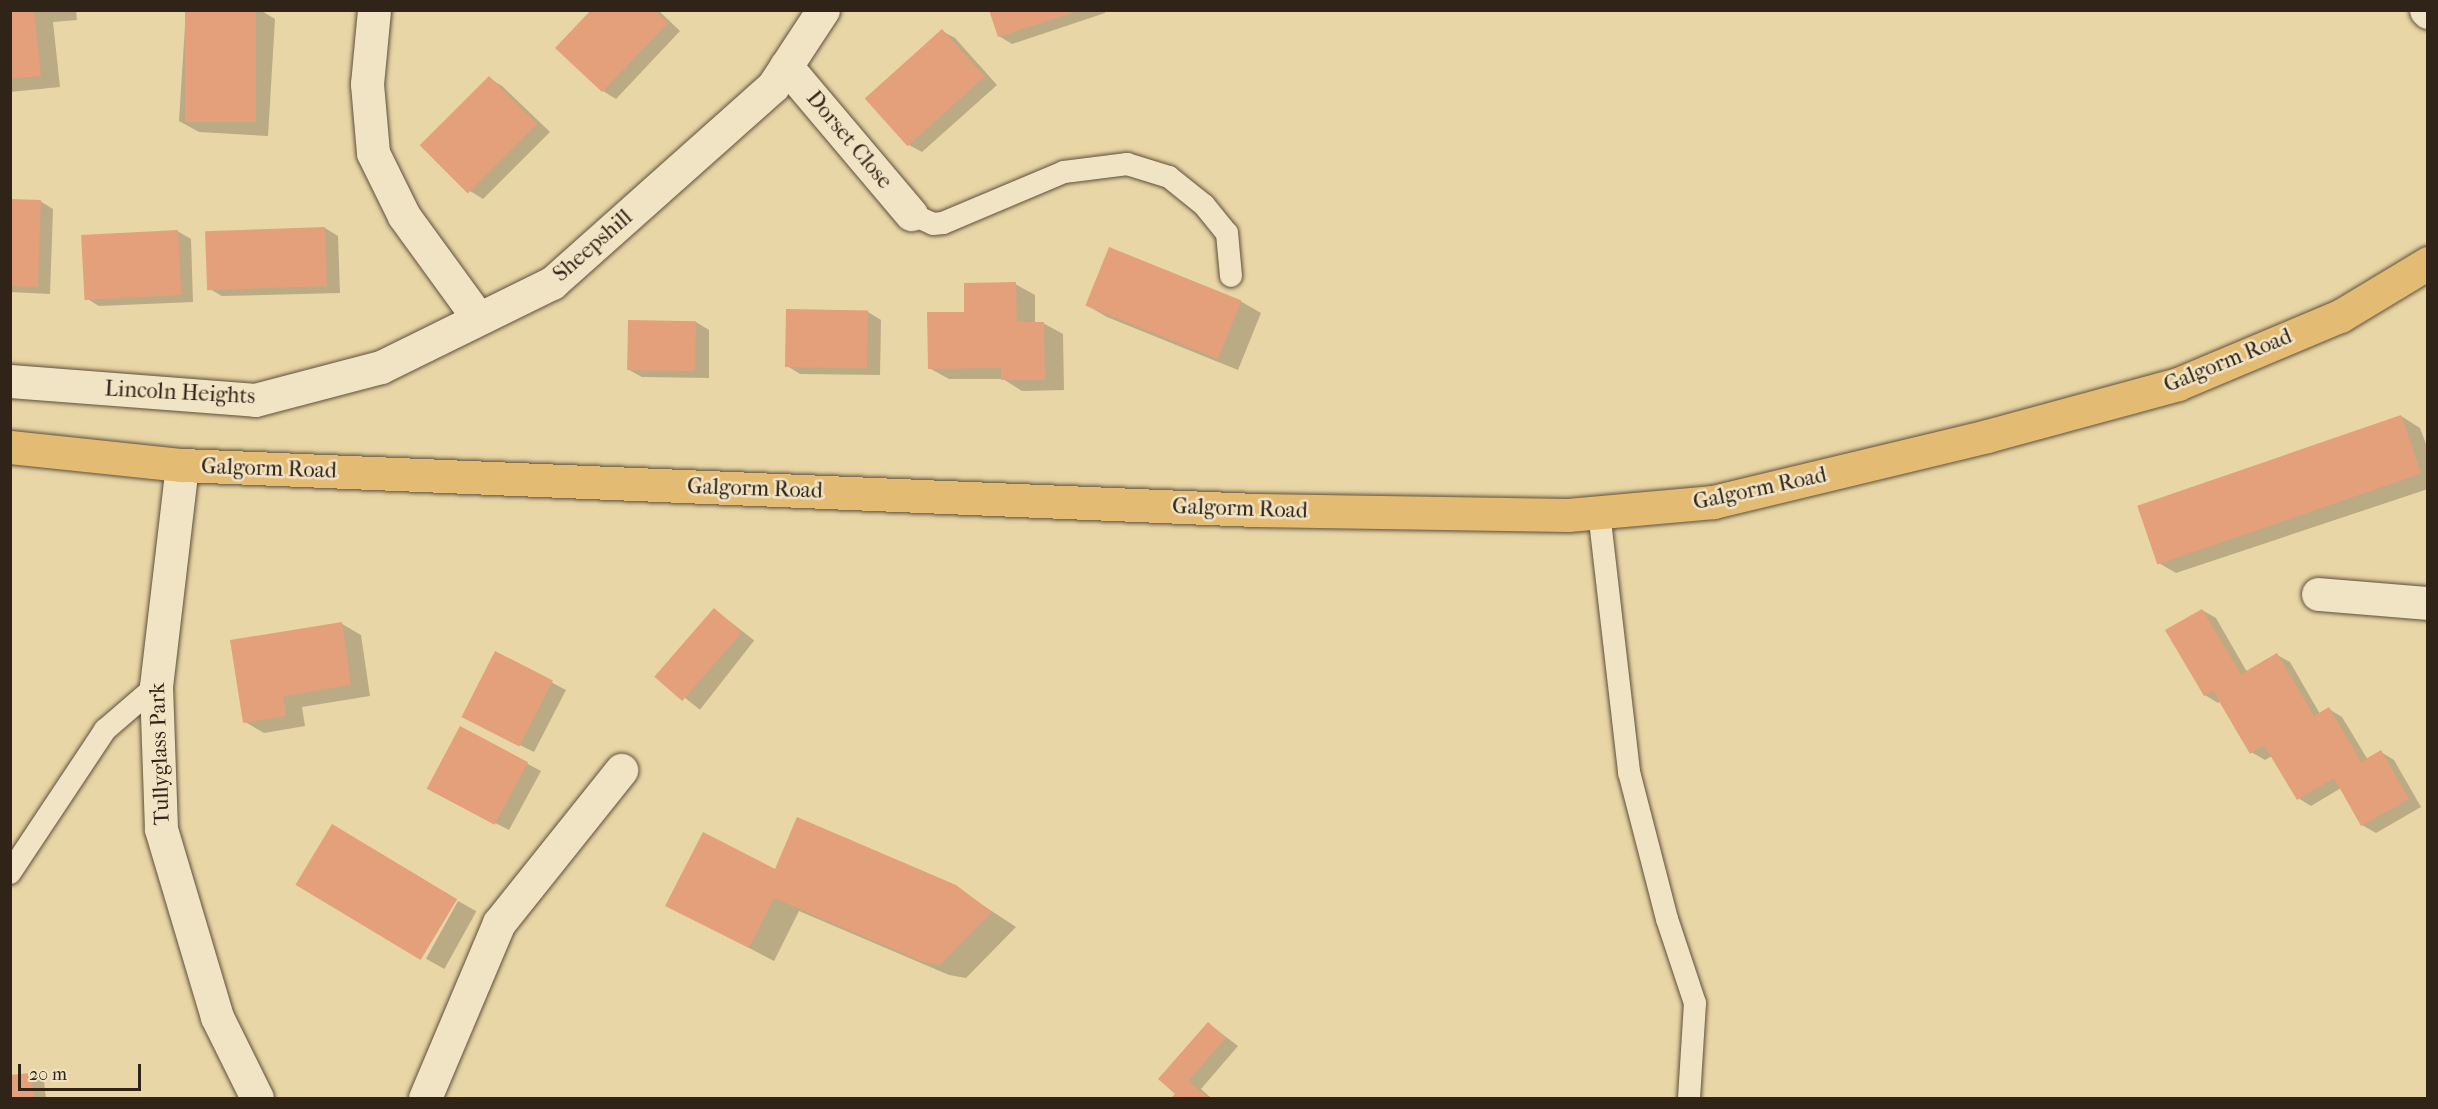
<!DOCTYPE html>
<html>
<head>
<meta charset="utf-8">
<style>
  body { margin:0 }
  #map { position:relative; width:2438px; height:1109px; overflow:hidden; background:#e9d6a6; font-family:"IM FELL French Canon",serif }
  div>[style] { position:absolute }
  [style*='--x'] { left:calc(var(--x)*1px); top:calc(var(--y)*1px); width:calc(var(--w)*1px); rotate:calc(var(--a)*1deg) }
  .shadow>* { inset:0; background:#0003; transform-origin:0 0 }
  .building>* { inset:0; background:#e3a07a; transform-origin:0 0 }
  .roads { filter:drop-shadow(0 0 2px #5e503b) drop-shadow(0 0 2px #5e503b) }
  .service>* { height:22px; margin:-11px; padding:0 11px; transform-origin:11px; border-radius:11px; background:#f1e4c5 }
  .minor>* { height:33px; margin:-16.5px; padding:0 16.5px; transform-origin:16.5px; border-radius:16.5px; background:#f1e4c5 }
  .primary>* { height:33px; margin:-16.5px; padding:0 16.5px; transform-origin:16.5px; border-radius:16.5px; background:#e4bb73 }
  span { translate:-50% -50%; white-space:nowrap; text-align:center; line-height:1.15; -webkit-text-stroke:5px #f1e4c5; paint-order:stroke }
  .street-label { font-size:22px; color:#302317 }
  .frame { position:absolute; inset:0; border:12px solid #302317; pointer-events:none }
  .scale { position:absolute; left:18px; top:1064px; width:123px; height:27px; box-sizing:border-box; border:3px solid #302317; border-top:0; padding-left:8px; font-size:18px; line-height:21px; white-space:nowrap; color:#302317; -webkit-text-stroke:4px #f1e4c5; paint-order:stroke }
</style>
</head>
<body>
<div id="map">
  <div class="shadow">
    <div style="clip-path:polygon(10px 10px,76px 10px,77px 20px,53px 22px,60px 87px,10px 92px)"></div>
    <div style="clip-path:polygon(186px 10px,260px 10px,275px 19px,268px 136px,199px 132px,179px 121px)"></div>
    <div style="clip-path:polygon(593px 10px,658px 10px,680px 31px,616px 99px,603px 91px)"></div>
    <div style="clip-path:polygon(991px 10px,1104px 10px,1105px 13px,1012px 44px,999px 36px)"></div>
    <div style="clip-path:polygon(942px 31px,955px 38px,997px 85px,922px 152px,909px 145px)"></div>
    <div style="clip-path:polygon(489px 78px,502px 86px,550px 132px,483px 199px,470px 191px)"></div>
    <div style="clip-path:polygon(10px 200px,40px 201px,53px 209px,50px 294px,10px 292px)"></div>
    <div style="clip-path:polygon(325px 228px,338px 236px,340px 293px,222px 296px,208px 288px)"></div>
    <div style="clip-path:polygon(177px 231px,191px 239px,193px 302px,99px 306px,86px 298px)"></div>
    <div style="clip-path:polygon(1110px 249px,1242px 302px,1261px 313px,1238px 370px,1107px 317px,1088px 306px)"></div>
    <div style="clip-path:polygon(1015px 284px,1035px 295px,1035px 323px,1043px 323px,1063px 334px,1064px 390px,1022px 391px,1003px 379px,949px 379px,929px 368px,966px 313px)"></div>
    <div style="clip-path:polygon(788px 311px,868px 312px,881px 320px,880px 375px,800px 374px,787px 366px)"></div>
    <div style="clip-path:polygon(696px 322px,709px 330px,709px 378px,642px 377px,629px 370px)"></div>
    <div style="clip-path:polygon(2401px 416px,2420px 428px,2428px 449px,2428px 489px,2176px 573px,2157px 562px)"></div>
    <div style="left:714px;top:609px;width:51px;height:88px;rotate:38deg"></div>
    <div style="clip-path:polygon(2202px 610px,2216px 618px,2247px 672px,2277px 655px,2290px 662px,2320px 714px,2329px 709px,2342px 717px,2368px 760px,2381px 752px,2394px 760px,2421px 807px,2376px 833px,2362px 825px,2341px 788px,2311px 806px,2298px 798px,2272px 756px,2265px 760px,2251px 752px,2221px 701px,2218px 703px,2205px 695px)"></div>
    <div style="clip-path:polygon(342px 624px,361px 635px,370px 696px,302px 707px,305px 726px,264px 733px,245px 722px)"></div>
    <div style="clip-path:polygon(496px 653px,566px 690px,534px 752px,477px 724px)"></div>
    <div style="clip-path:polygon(461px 728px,541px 771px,509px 830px,443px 796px)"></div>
    <div style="clip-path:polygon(776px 871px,955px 887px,1016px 927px,966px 978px,949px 975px,799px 911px,774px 961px,667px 905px)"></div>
    <div style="left:458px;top:901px;width:21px;height:66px;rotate:29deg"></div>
    <div style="clip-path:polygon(1209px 1024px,1238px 1046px,1201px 1089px,1211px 1098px,1173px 1098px)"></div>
    <div style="clip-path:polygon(31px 1074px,44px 1082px,46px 1098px,10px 1098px,10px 1076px)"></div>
  </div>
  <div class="building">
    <div style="clip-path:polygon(10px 10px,34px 10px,41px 76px,10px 79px)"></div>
    <div style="left:185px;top:10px;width:71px;height:112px"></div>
    <div style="clip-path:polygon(591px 10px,655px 10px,668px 23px,602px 92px,555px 48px)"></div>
    <div style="clip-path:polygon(989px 10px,1078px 10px,1078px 11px,998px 37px)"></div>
    <div style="left:942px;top:29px;width:64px;height:104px;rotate:48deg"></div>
    <div style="left:489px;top:76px;width:68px;height:98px;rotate:45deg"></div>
    <div style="left:10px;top:199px;width:31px;height:87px;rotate:2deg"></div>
    <div style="left:325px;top:227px;width:59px;height:120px;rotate:88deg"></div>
    <div style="left:178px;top:230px;width:65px;height:97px;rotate:87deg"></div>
    <div style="left:1109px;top:247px;width:143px;height:63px;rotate:22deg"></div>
    <div style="clip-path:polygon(1016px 282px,1017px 322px,1044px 322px,1045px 380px,1001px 380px,1001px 368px,928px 369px,927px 312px,964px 312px,964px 283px)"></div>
    <div style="left:786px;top:309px;width:82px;height:58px;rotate:1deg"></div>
    <div style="left:628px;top:320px;width:68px;height:50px;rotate:1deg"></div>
    <div style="left:2401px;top:415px;width:62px;height:279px;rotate:71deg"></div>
    <div style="left:714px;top:608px;width:37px;height:91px;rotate:41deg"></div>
    <div style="clip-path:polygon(2202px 609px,2241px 674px,2277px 653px,2314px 716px,2329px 707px,2361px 762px,2381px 750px,2409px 799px,2361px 826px,2334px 778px,2297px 800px,2264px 745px,2250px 754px,2213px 691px,2204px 696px,2165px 630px)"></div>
    <div style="clip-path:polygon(342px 622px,351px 685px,283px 696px,286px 716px,243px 723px,230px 640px)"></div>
    <div style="left:495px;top:651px;width:65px;height:74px;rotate:27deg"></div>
    <div style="left:460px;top:726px;width:77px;height:71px;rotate:28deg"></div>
    <div style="clip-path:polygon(797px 817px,956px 885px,992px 912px,940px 965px,923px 962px,774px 898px,749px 948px,665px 906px,703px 832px,775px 869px)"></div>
    <div style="left:332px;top:824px;width:146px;height:71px;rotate:31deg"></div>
    <div style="clip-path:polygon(1208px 1022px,1226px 1038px,1188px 1081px,1209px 1098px,1171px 1098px,1175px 1094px,1158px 1079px)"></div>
    <div style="clip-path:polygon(31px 1073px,34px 1098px,10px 1098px,10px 1075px)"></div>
  </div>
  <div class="roads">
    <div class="service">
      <div style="--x:911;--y:214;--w:24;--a:24"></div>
      <div style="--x:933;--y:224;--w:10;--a:-6"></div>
      <div style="--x:943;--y:223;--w:131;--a:-22.9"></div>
      <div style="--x:1064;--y:172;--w:64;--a:-7.2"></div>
      <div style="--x:1127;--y:164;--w:44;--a:17.2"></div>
      <div style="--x:1169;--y:177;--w:45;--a:38.7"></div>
      <div style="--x:1204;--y:205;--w:36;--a:51"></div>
      <div style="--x:1227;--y:233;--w:43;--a:84.7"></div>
      <div style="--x:1599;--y:512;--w:262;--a:83.4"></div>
      <div style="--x:1629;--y:772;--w:152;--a:75.5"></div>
      <div style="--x:1667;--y:919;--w:89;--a:71.6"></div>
      <div style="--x:1695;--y:1003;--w:95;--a:93.6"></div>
      <div style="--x:10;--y:873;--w:172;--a:-56.4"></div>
      <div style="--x:105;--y:730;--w:67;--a:-40.8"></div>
    </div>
    <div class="minor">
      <div style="--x:374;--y:10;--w:74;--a:95.4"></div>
      <div style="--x:367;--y:84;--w:69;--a:85"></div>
      <div style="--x:373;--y:153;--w:70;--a:63.8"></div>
      <div style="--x:404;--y:216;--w:126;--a:54"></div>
      <div style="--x:2426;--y:10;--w:3;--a:45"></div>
      <div style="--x:786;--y:66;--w:194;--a:49.8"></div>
      <div style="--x:10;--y:381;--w:246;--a:4.4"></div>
      <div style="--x:255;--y:400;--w:130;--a:-14.7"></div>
      <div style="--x:381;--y:367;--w:191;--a:-26.2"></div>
      <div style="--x:552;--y:283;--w:296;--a:-41.7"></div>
      <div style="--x:773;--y:86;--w:91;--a:-56.7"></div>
      <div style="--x:182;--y:465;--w:223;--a:96.7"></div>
      <div style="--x:156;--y:686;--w:143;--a:88"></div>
      <div style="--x:161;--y:829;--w:196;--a:73.4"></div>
      <div style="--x:217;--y:1017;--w:90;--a:63.7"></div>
      <div style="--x:2318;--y:594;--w:110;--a:4.7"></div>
      <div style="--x:425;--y:1098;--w:190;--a:-67.1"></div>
      <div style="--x:499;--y:923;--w:196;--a:-51.4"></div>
    </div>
    <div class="primary">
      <div style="--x:10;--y:447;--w:173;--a:6"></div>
      <div style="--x:182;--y:465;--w:1075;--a:2.4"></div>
      <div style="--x:1256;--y:510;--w:312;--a:0.9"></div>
      <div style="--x:1568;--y:515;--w:146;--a:-5.1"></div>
      <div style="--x:1713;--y:502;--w:282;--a:-13.5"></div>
      <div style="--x:1987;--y:436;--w:198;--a:-15.2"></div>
      <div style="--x:2178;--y:384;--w:176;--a:-22.8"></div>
      <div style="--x:2340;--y:316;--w:103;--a:-31.1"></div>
    </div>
  </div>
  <div class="street-label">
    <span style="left:849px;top:140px;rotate:50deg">Dorset Close</span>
    <span style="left:593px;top:246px;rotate:-41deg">Sheepshill</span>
    <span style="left:2228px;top:361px;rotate:-22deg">Galgorm Road</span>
    <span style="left:180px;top:393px;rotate:3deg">Lincoln Heights</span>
    <span style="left:269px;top:469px;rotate:2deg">Galgorm Road</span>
    <span style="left:755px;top:489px;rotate:2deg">Galgorm Road</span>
    <span style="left:1760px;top:489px;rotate:-12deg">Galgorm Road</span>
    <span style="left:1240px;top:509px;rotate:2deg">Galgorm Road</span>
    <span style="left:160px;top:754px;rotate:-92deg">Tullyglass Park</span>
  </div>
  <div class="frame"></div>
  <div class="scale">20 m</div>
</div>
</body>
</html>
